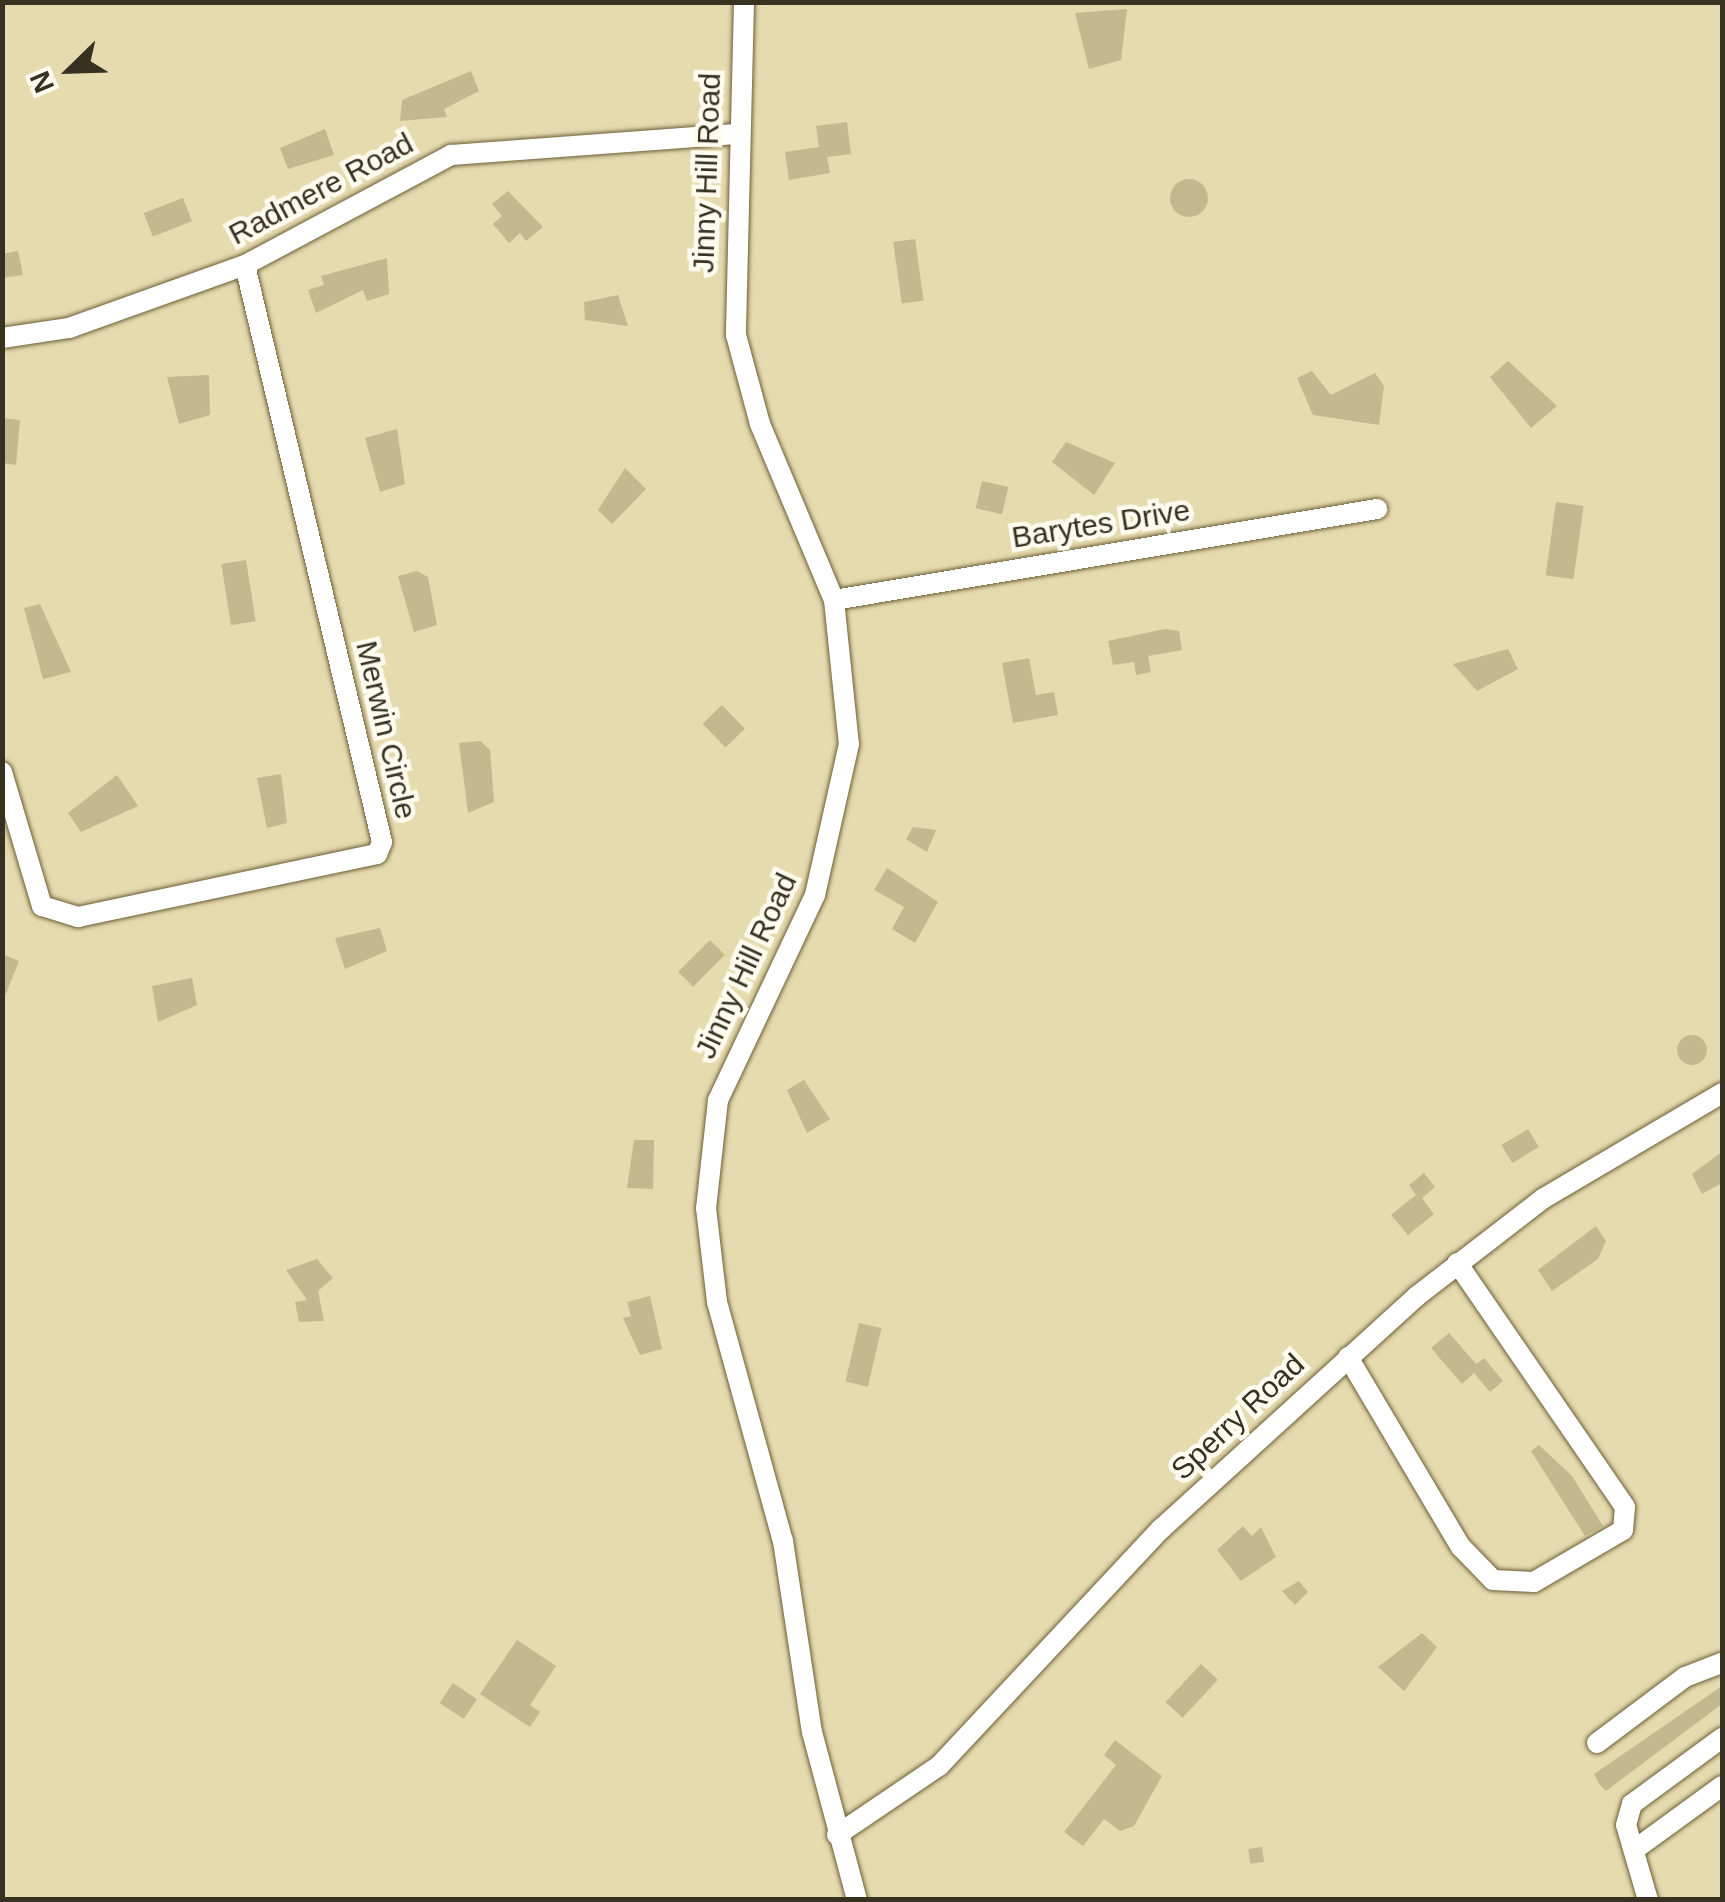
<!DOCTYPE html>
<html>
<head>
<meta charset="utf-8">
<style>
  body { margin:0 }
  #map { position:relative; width:1725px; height:1902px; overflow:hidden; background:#e6daaf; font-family:Helvetica,sans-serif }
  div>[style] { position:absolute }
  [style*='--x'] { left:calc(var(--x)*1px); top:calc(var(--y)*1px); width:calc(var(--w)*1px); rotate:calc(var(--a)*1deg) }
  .building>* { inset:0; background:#c4b88e; transform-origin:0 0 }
  .round { border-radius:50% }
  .roads { filter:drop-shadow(0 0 2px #6a5f37) drop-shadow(0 0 2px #6a5f37) }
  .minor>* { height:20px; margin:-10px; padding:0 10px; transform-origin:10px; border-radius:10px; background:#fff }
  span { translate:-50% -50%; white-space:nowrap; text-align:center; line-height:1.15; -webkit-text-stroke:9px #fffbee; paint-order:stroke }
  .street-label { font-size:30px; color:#363120 }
  .frame { position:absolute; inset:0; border:5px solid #363120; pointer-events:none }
  .north { position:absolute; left:20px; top:20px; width:100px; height:100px; -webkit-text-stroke:8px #fffbee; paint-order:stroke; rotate:247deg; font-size:28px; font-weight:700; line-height:40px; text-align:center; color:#363120 }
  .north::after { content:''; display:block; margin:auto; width:35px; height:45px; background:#363120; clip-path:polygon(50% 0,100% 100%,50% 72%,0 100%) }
</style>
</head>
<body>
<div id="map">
  <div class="building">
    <div style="clip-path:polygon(1127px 9px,1121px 60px,1089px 69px,1075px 13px)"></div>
    <div style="clip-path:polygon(471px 71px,479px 91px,444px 109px,447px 117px,400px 121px,402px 100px)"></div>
    <div style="clip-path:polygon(847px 122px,851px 154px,827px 157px,830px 173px,789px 180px,785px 152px,819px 147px,816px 126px)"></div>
    <div style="clip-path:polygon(325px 129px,334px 155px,288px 169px,280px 148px)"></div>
    <div class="round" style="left:1170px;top:179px;width:38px;height:38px"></div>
    <div style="clip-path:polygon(508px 191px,543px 227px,526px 241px,520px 233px,509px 243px,493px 224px,502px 216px,492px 204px)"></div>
    <div style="left:183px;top:198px;width:25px;height:42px;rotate:69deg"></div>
    <div style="left:915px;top:239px;width:62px;height:22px;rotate:82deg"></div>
    <div style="clip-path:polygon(18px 251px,23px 275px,2px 278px,2px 254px)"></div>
    <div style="clip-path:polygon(387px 258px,389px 294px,367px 301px,363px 290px,316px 313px,308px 290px,324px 285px,321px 276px)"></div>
    <div style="clip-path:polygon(618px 295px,628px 326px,585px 320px,584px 302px)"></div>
    <div style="clip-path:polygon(1508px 361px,1557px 406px,1531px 428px,1490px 377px)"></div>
    <div style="clip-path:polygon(1312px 371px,1331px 395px,1375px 373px,1384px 386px,1379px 425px,1313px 415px,1297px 378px)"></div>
    <div style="clip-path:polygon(209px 375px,210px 415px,179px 424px,167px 377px)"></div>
    <div style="clip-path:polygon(2px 418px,20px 420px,16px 465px,2px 463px)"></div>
    <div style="clip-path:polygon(397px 429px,405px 484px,380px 492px,365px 438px)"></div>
    <div style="clip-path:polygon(1066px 442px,1115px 463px,1094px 495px,1052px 462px)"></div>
    <div style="clip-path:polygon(625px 468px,646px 489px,612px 524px,598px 510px)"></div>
    <div style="left:982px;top:481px;width:27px;height:28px;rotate:13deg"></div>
    <div style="left:1556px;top:502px;width:28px;height:74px;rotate:8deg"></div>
    <div style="left:246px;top:560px;width:62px;height:25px;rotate:81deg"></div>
    <div style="clip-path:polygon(417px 571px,428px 577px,437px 625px,414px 632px,398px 576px)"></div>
    <div style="clip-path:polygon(40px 604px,71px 672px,43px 679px,24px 608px)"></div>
    <div style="clip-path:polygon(1165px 629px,1179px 631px,1182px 650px,1148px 656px,1151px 672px,1136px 675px,1134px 662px,1113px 665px,1108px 641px)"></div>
    <div style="clip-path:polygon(1508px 649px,1518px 669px,1477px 691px,1453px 664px)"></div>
    <div style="clip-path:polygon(1029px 658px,1036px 695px,1054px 692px,1058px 715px,1013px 723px,1002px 663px)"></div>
    <div style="left:722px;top:705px;width:33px;height:27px;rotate:46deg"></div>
    <div style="clip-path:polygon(480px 741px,490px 750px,494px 802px,468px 813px,459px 743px)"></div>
    <div style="clip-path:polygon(281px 774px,287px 823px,267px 828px,257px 778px)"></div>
    <div style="clip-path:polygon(117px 775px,138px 806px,81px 832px,68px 813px)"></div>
    <div style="clip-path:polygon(913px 827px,936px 830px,927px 852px,906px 839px)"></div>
    <div style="clip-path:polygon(887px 868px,938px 902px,915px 943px,892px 929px,904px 907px,874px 890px)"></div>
    <div style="clip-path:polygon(380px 928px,387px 951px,345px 969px,335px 938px)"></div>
    <div style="left:710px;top:940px;width:21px;height:45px;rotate:45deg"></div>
    <div style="clip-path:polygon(2px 954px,19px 961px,3px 1001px,2px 1000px)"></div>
    <div style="clip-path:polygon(192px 978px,197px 1005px,158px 1022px,152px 986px)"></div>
    <div class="round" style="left:1677px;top:1035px;width:30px;height:30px"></div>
    <div style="clip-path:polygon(804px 1080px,830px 1119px,807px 1133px,787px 1090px)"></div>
    <div style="left:1528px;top:1129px;width:21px;height:31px;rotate:59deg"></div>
    <div style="clip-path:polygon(634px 1140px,654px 1140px,653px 1189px,627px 1188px)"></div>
    <div style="clip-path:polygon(1722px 1152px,1722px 1183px,1702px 1194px,1692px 1174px)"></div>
    <div style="clip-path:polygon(1424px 1173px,1435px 1187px,1422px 1198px,1434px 1214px,1408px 1235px,1391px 1215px,1416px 1195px,1409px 1185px)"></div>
    <div style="clip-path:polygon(1596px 1226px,1606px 1241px,1598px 1259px,1552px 1291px,1538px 1270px)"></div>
    <div style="clip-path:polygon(317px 1259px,333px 1278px,318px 1291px,324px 1321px,299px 1322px,295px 1302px,307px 1300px,286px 1270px)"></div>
    <div style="clip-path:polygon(650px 1296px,662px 1349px,640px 1355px,623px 1318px,631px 1316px,627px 1302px)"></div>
    <div style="left:859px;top:1323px;width:23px;height:60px;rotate:13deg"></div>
    <div style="clip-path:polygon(1449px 1333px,1476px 1364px,1484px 1358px,1503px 1381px,1490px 1392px,1474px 1373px,1462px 1384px,1431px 1348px)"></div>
    <div style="clip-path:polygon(1539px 1445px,1572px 1476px,1603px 1526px,1585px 1536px,1531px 1451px)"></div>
    <div style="clip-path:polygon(1243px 1526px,1252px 1536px,1261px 1527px,1276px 1557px,1241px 1581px,1217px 1550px)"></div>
    <div style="clip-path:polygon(1299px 1581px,1308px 1592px,1295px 1605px,1282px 1591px)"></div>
    <div style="clip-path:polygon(1422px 1633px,1437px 1647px,1404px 1691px,1378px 1667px)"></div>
    <div style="clip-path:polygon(517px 1640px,556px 1666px,530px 1705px,540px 1712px,530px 1727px,480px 1694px)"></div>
    <div style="left:1201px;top:1664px;width:23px;height:52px;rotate:43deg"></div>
    <div style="left:453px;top:1683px;width:29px;height:24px;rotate:34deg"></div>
    <div style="clip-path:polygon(1722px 1686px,1722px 1704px,1606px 1791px,1600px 1785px,1594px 1774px)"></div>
    <div style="clip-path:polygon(1115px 1740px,1162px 1776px,1134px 1826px,1120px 1831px,1104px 1819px,1083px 1846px,1064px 1832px,1116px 1765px,1104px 1755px)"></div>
    <div style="left:1262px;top:1847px;width:15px;height:14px;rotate:82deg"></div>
  </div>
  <div class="roads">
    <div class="minor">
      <div style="--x:744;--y:2;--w:333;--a:91.4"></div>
      <div style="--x:736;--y:335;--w:92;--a:74.9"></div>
      <div style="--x:760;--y:424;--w:191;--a:67.2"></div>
      <div style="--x:834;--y:600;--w:145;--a:84.1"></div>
      <div style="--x:849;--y:744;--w:155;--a:102.7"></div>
      <div style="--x:815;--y:895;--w:227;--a:115.3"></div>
      <div style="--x:718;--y:1100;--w:109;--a:96.3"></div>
      <div style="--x:706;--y:1208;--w:95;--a:83.3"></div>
      <div style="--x:717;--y:1302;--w:248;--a:74.6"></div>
      <div style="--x:783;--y:1541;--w:193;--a:81.4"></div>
      <div style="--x:812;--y:1732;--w:174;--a:75"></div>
      <div style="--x:2;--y:338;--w:68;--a:-8.5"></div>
      <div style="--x:69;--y:328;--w:187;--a:-19.7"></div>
      <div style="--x:245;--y:265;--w:234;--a:-28.1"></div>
      <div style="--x:451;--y:155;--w:286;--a:-4.2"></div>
      <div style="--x:834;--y:600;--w:551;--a:-9.51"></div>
      <div style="--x:2;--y:772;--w:140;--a:73.4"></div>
      <div style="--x:42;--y:906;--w:38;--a:17"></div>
      <div style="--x:78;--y:917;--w:306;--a:-11.9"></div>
      <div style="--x:377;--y:854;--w:13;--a:-67"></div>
      <div style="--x:382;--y:842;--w:593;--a:-103.36"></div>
      <div style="--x:1348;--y:1357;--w:221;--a:59.3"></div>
      <div style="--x:1461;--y:1547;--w:46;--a:45.9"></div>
      <div style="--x:1493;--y:1580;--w:41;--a:2.8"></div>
      <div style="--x:1534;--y:1582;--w:103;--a:-30.3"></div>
      <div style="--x:1623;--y:1530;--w:23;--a:-85"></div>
      <div style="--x:1625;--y:1507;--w:296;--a:-124.5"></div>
      <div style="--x:1597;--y:1743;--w:110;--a:-36.9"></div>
      <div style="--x:1685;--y:1677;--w:40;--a:-21"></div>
      <div style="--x:837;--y:1835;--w:123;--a:-34.1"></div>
      <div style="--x:939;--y:1766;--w:325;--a:-46.9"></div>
      <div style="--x:1161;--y:1529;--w:346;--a:-42.3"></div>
      <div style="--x:1417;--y:1296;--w:160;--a:-37.7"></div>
      <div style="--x:1544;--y:1198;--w:207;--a:-30.5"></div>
      <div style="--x:1634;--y:1850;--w:109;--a:-36"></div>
      <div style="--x:1648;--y:1900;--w:78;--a:-106.3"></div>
      <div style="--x:1626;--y:1825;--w:22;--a:-74"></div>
      <div style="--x:1632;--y:1804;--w:112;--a:-36.3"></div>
    </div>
  </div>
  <div class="street-label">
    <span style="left:707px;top:173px;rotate:-88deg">Jinny Hill Road</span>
    <span style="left:321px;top:189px;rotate:-28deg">Radmere Road</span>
    <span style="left:1101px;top:524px;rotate:-9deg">Barytes Drive</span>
    <span style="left:386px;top:730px;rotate:77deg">Merwin Circle</span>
    <span style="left:746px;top:966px;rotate:-65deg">Jinny Hill Road</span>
    <span style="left:1238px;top:1417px;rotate:-43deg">Sperry Road</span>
  </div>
  <div class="frame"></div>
  <div class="north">N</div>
</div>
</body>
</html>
